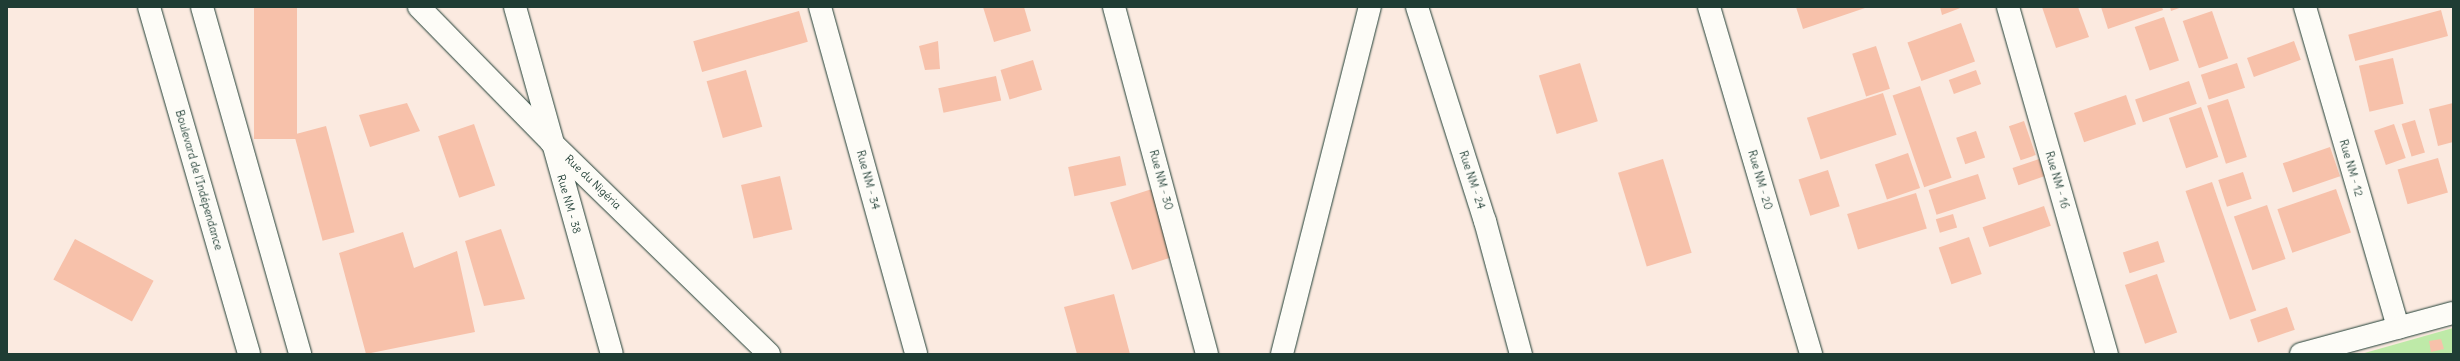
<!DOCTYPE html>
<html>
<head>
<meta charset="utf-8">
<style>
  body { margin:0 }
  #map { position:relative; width:2460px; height:361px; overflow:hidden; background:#fbeae0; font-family:Delius,sans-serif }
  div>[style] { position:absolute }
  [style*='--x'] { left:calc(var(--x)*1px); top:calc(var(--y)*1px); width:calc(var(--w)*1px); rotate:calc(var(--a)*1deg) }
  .green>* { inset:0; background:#beeaa8 }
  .building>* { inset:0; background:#f7c1aa; transform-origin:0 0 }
  .roads { filter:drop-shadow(0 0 1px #1f3d34) drop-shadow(0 0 1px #1f3d34) }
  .minor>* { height:22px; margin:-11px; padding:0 11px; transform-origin:11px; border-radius:11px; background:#fdfcf7 }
  .major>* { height:22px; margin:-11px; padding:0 11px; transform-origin:11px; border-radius:11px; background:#fdfcf7 }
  span { translate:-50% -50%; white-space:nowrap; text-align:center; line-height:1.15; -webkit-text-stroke:4px #fdfcf7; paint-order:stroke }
  .street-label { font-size:11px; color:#1f3d34 }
  .frame { position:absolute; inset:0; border:8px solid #1f3d34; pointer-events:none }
</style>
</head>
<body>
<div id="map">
  <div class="green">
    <div style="clip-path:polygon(2453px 328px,2453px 354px,2361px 354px,2414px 339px)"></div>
  </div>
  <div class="building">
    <div style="left:254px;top:7px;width:43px;height:132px"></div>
    <div style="clip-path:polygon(983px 7px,1024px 7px,1031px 31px,994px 42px)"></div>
    <div style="clip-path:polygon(1796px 7px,1865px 7px,1865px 8px,1803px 29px)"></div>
    <div style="clip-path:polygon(1940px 7px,1963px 7px,1942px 15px)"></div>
    <div style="clip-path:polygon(2042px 7px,2078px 7px,2089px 37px,2056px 48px)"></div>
    <div style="clip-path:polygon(2101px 7px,2162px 7px,2163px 10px,2108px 29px)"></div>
    <div style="clip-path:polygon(2170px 7px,2182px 7px,2171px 11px)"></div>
    <div style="left:2441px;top:10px;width:27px;height:96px;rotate:75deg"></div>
    <div style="left:799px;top:11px;width:32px;height:110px;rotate:74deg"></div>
    <div style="left:2212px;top:11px;width:50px;height:31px;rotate:71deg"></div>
    <div style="left:2164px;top:17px;width:46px;height:31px;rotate:71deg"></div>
    <div style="left:1961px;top:23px;width:41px;height:57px;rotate:70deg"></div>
    <div style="clip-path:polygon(938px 41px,940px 69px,925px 70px,919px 46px)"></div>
    <div style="left:2294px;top:41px;width:20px;height:50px;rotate:70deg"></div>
    <div style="left:1876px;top:46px;width:45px;height:25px;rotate:72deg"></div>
    <div style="left:2393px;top:58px;width:47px;height:35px;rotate:77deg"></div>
    <div style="left:1033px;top:60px;width:31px;height:34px;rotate:73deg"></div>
    <div style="left:1580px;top:63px;width:61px;height:43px;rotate:73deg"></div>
    <div style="left:2237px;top:63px;width:26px;height:38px;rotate:72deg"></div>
    <div style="left:746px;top:70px;width:59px;height:41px;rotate:74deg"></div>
    <div style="left:1976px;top:70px;width:15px;height:29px;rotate:70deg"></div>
    <div style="left:996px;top:76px;width:25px;height:59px;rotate:78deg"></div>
    <div style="left:2189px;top:81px;width:24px;height:57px;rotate:71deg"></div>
    <div style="left:1920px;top:86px;width:97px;height:29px;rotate:71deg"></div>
    <div style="left:1883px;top:93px;width:44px;height:80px;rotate:72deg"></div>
    <div style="left:2126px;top:95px;width:31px;height:55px;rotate:71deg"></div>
    <div style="left:2228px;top:99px;width:61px;height:22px;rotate:72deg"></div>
    <div style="clip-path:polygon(407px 103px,420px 131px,370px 147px,359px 115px)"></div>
    <div style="clip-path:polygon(2453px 103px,2453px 142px,2438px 146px,2429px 109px)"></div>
    <div style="left:2201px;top:107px;width:53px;height:34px;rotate:71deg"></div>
    <div style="left:2415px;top:120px;width:34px;height:14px;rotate:73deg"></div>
    <div style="left:2024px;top:121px;width:36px;height:16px;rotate:71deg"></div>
    <div style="left:474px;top:124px;width:65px;height:38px;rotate:71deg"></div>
    <div style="left:2394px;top:124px;width:36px;height:21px;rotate:71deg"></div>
    <div style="left:326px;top:126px;width:110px;height:33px;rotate:75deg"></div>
    <div style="left:1976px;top:131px;width:28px;height:21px;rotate:71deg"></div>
    <div style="left:2330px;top:147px;width:31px;height:50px;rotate:71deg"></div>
    <div style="left:1908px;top:153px;width:37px;height:35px;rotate:71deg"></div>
    <div style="left:1120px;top:156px;width:30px;height:53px;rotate:78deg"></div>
    <div style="left:2438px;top:158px;width:36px;height:42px;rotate:74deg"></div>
    <div style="left:1663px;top:159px;width:98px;height:47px;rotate:73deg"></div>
    <div style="left:2039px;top:159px;width:18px;height:28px;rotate:71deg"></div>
    <div style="left:1828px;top:170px;width:38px;height:31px;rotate:72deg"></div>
    <div style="left:2243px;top:172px;width:28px;height:26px;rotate:72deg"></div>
    <div style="left:1978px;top:174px;width:26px;height:52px;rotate:72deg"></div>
    <div style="left:780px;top:176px;width:55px;height:40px;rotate:77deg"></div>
    <div style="left:2212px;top:182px;width:136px;height:28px;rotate:71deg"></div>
    <div style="left:1152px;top:189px;width:71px;height:44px;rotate:72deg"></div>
    <div style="left:2336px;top:189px;width:46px;height:62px;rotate:71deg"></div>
    <div style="left:1916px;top:193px;width:37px;height:72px;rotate:73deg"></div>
    <div style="left:2267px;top:205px;width:57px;height:35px;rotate:71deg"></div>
    <div style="left:2044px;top:206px;width:21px;height:65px;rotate:71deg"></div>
    <div style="left:1953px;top:214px;width:14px;height:18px;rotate:73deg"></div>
    <div style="clip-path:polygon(501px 229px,525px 299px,484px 306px,465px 241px)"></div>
    <div style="clip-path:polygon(403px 232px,414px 268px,457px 251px,475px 332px,366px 354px,339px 253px)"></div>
    <div style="left:1969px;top:237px;width:39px;height:32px;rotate:71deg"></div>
    <div style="left:75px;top:239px;width:89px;height:46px;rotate:28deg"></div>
    <div style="left:2158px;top:241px;width:22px;height:37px;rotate:72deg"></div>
    <div style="left:2157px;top:274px;width:62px;height:34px;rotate:71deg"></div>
    <div style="clip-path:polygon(1114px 294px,1130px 354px,1077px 354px,1064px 307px)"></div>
    <div style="left:2287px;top:307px;width:24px;height:39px;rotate:71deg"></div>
    <div style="clip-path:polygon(2441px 339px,2444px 349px,2431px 352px,2429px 341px)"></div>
  </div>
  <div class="roads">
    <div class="minor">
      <div style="--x:419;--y:7;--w:189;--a:45.6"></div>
      <div style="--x:551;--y:142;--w:304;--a:44.2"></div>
      <div style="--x:515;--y:7;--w:360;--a:74.4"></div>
      <div style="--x:820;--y:7;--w:360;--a:74.5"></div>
      <div style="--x:1114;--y:7;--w:359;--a:75"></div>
      <div style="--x:1417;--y:7;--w:225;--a:72.4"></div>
      <div style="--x:1485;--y:221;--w:138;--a:74.9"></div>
      <div style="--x:1709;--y:7;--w:362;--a:73.6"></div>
      <div style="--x:2008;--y:7;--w:361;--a:74.1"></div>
      <div style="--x:2305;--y:7;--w:334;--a:73.8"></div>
      <div style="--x:1282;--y:354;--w:358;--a:-75.8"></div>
      <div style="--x:2301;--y:354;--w:157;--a:-15.1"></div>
    </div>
    <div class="major">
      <div style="--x:149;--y:7;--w:361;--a:73.9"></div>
      <div style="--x:202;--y:7;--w:361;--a:74.2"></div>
    </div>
  </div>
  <div class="street-label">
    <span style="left:2351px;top:168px;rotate:74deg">Rue NM - 12</span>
    <span style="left:199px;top:180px;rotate:74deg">Boulevard de l'Indépendance</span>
    <span style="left:868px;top:180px;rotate:75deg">Rue NM - 34</span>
    <span style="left:1161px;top:180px;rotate:75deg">Rue NM - 30</span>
    <span style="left:1472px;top:180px;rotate:72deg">Rue NM - 24</span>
    <span style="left:1760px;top:180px;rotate:74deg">Rue NM - 20</span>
    <span style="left:2057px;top:180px;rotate:74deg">Rue NM - 16</span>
    <span style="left:593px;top:182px;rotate:44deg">Rue du Nigéria</span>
    <span style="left:569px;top:204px;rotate:74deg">Rue NM - 38</span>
  </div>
  <div class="frame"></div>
</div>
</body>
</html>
